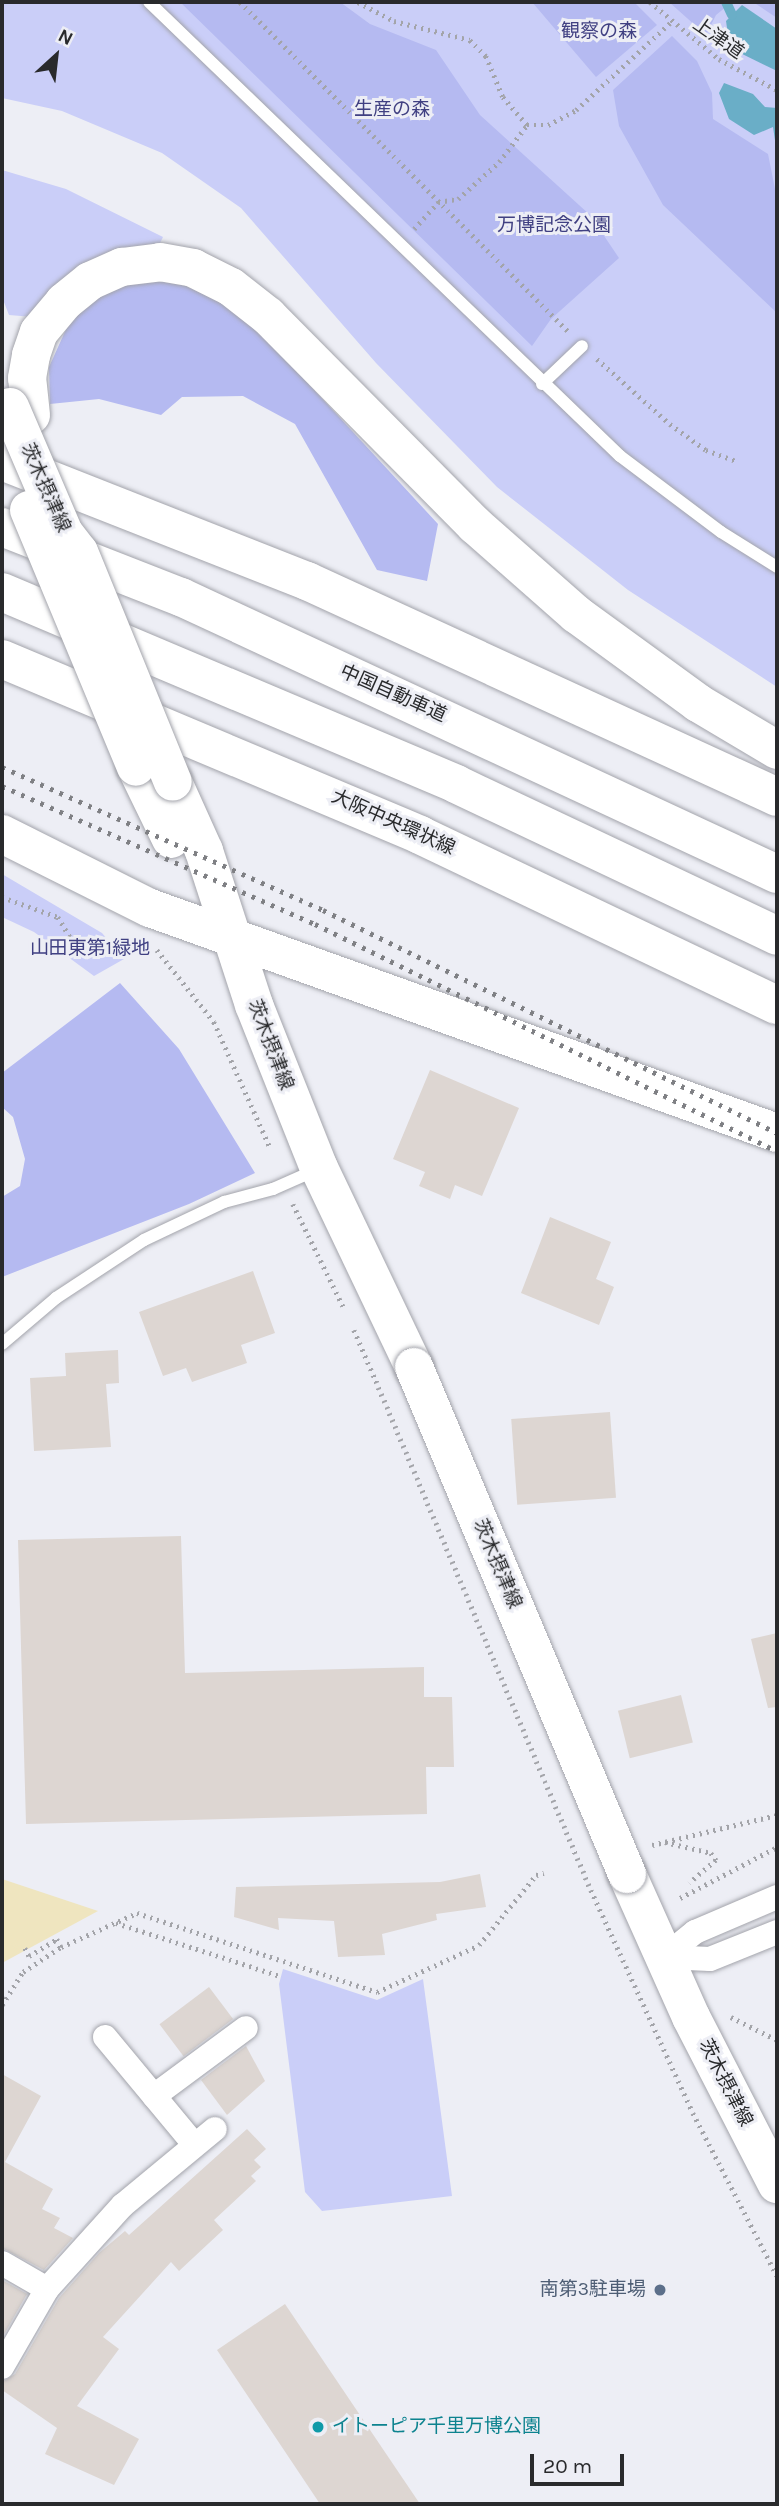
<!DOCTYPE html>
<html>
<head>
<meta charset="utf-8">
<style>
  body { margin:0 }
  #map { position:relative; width:779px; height:2506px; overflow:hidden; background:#edeef5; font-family:Karla,"Noto Sans JP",sans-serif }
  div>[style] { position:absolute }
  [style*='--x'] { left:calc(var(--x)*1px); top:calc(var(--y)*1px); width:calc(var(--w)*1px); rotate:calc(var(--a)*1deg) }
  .green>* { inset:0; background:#cacef8 }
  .forest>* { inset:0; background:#b5baf1 }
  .sand>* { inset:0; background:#efe5bf }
  .water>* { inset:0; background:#6aaec7 }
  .stream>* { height:10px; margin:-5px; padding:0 5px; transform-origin:5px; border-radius:5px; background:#6aaec7 }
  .building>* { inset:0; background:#ddd6d2; transform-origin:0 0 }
  .path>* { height:4.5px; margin-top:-2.25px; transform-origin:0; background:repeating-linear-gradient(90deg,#a3a4a9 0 2px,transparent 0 7px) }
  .roads { filter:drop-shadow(0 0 2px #a3a4ab) drop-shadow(0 0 2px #a3a4ab) }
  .service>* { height:12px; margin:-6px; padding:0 6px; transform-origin:6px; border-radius:6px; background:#fff }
  .minor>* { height:24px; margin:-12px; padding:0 12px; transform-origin:12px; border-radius:12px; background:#fff }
  .primary>* { height:38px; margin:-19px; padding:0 19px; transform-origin:19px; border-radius:19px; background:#fff }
  .motorway>* { height:38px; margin:-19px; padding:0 19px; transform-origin:19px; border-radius:19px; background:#fff }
  .rail>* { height:5px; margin-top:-2.5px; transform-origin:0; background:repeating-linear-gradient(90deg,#7f8084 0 3.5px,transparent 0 10.5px) }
  .path-bridge>* { height:4.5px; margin-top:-2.25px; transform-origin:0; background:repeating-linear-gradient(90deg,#a3a4a9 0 2px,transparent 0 7px) }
  .bridges { filter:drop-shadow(0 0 2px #a3a4ab) drop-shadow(0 0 2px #a3a4ab) }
  .primary-bridge>* { height:38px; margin:-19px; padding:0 19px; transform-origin:19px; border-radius:19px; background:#fff }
  .dots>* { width:19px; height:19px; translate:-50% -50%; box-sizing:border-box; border:4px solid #edeef5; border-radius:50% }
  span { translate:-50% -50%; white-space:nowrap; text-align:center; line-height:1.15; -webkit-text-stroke:6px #edeef5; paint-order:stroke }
  .park-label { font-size:19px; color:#404082 }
  .street-label { font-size:19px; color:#292a2c }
  .service-label { font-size:19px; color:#4e5e75 }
  .right { translate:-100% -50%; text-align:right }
  .culture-label { font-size:19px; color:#0d838f }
  .left { translate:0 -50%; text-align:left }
  .frame { position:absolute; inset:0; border:4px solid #292a2c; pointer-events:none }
  .north { position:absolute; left:21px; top:21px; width:70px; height:70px; -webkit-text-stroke:5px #edeef5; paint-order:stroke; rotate:27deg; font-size:19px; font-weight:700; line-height:28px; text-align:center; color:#292a2c }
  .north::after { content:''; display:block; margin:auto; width:24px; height:32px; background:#292a2c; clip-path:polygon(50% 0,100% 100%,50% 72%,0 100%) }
  .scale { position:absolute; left:530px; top:2454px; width:94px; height:32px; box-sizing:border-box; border:4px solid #292a2c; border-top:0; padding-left:9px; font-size:21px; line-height:24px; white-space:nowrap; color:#292a2c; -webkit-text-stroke:5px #edeef5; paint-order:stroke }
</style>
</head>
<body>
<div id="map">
  <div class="green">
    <div style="clip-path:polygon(2px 2px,777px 2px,777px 687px,628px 590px,497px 487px,376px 363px,241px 208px,162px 153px,62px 111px,2px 98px)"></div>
    <div style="clip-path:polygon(2px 170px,66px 189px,163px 237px,160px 243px,120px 249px,33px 317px,9px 315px,2px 297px)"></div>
    <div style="clip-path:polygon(2px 874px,102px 933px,124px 959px,94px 976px,34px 932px,2px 917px)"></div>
    <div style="clip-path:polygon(283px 1969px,377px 2000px,423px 1979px,452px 2196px,322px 2211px,305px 2192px,279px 1984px)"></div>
  </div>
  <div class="forest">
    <div style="clip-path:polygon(180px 2px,340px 2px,370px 24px,436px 50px,480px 115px,590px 215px,619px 258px,551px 319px,532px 346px)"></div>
    <div style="clip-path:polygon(532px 2px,634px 2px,657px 25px,596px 77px)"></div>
    <div style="clip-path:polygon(669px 2px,732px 2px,716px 15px,706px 35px)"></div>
    <div style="clip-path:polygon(753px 2px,777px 2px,777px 18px)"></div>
    <div style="clip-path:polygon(672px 36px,697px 61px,712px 93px,713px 119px,768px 154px,777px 199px,777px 313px,663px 205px,619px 126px,613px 90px)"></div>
    <div style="clip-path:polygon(153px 280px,186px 286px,225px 304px,268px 340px,438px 524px,427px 581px,377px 570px,295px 424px,243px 396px,182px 397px,161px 415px,99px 399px,50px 404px,49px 367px,68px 325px,93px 300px,121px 286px)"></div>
    <div style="clip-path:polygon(120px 983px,179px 1049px,255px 1173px,189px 1204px,2px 1277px,2px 1197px,20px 1186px,25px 1159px,13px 1117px,2px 1107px,2px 1073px)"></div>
  </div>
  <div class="sand">
    <div style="clip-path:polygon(2px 1879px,98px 1911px,2px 1963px)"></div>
  </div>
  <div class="water">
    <div style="clip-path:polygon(742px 5px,777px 29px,777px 71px,730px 48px,726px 21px)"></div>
    <div style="clip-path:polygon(724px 83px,753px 94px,765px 107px,777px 108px,777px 154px,773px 127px,754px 135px,729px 119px,719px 93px)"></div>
  </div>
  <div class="stream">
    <div style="--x:726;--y:2;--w:14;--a:65"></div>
  </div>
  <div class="building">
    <div style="clip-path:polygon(430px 1070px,519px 1108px,482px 1196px,455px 1185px,450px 1199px,419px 1186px,425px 1172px,393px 1159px)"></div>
    <div style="clip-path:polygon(550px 1217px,611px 1242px,596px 1279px,614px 1287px,599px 1325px,521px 1293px)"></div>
    <div style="clip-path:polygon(253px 1271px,275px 1333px,241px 1345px,247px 1363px,192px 1382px,186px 1368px,163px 1376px,139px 1312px)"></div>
    <div style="clip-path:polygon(118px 1350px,119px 1383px,106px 1384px,111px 1447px,34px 1451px,30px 1378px,66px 1376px,65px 1353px)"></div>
    <div style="left:610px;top:1412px;width:86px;height:99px;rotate:86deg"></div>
    <div style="clip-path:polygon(181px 1536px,185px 1673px,424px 1667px,424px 1697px,452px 1697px,454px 1767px,426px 1767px,427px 1814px,26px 1824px,18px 1540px)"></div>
    <div style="clip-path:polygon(777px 1633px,777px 1707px,768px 1708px,751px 1639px)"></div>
    <div style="left:681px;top:1695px;width:49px;height:65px;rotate:76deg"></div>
    <div style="clip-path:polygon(480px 1874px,486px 1907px,436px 1914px,437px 1920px,382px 1934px,385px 1955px,338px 1957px,334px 1921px,278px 1918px,279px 1930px,234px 1917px,236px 1887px,440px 1882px)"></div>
    <div style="left:209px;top:1987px;width:40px;height:62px;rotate:53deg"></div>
    <div style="clip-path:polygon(246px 2046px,265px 2081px,227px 2115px,201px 2080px)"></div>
    <div style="clip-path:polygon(2px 2074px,41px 2096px,5px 2162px,53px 2189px,42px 2209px,60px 2218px,54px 2228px,73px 2238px,44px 2270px,2px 2248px)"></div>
    <div style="clip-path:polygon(247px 2129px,266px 2149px,254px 2160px,261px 2167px,251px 2176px,256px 2181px,214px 2220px,223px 2230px,179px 2271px,171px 2262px,103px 2337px,119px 2349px,77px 2406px,139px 2439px,114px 2485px,45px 2454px,57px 2428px,2px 2390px,2px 2382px,15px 2374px,59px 2298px,99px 2253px,125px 2231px,129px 2235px)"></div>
    <div style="clip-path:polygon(2px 2280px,27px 2294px,2px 2338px)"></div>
    <div style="clip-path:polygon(285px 2304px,420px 2504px,320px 2504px,217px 2350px)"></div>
  </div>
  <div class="path">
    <div style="--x:240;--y:2;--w:465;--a:45.1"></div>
    <div style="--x:358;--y:2;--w:41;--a:27.8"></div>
    <div style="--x:394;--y:21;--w:78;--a:14"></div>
    <div style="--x:470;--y:40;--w:23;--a:45"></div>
    <div style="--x:486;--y:56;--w:44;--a:67.5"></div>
    <div style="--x:503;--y:97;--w:37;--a:49"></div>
    <div style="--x:527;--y:125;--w:21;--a:0"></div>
    <div style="--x:548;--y:125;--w:32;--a:-28"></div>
    <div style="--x:576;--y:110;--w:129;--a:-42.8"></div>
    <div style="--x:650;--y:2;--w:89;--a:39.6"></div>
    <div style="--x:719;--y:59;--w:66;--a:28.1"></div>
    <div style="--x:414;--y:229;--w:36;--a:-48"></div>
    <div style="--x:438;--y:202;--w:20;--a:-9"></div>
    <div style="--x:458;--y:199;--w:55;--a:-42.1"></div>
    <div style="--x:499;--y:162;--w:46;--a:-52.9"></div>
    <div style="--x:597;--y:359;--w:98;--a:41.7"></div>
    <div style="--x:670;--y:424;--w:44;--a:35.8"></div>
    <div style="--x:706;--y:450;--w:33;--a:20"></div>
    <div style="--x:2;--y:897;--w:59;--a:19.7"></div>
    <div style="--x:58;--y:917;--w:31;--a:59"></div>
    <div style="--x:74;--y:944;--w:25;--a:27"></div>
    <div style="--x:96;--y:955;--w:32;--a:-18"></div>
    <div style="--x:157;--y:950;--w:92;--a:51.6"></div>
    <div style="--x:214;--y:1022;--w:137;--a:65.9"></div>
    <div style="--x:293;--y:1204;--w:114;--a:63.9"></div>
    <div style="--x:354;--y:1330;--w:56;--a:66.7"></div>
    <div style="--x:665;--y:1842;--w:47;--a:13.4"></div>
    <div style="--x:711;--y:1853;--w:9;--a:54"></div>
    <div style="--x:716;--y:1860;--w:35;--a:139"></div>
    <div style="--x:652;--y:1845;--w:129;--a:-13.5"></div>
    <div style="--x:591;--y:1890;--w:245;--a:65.4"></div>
    <div style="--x:693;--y:2113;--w:183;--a:62.7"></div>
    <div style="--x:680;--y:1898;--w:110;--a:-27.7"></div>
    <div style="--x:116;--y:1923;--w:172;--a:17.9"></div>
    <div style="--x:25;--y:1948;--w:9;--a:63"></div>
    <div style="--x:29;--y:1956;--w:33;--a:-31"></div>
    <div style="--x:57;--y:1939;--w:9;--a:63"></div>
    <div style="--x:2;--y:2005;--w:39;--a:-58"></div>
    <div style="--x:23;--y:1972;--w:45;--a:-33.3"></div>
    <div style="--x:61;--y:1947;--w:83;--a:-24.1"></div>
    <div style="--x:137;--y:1913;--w:253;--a:18.2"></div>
    <div style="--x:377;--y:1992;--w:112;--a:-24.7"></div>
    <div style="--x:479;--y:1945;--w:90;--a:-50.8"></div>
    <div style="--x:536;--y:1875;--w:8;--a:-14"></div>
    <div style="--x:731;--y:2017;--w:51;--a:26.6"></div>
  </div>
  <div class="roads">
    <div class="service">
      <div style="--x:149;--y:2;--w:654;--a:43.95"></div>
      <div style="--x:620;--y:456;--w:126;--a:37"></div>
      <div style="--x:721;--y:532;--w:66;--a:32"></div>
      <div style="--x:542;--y:384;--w:55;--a:-43.5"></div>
      <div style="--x:2;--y:1344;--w:71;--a:-40.4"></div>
      <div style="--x:56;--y:1298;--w:105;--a:-33.4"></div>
      <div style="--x:144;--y:1240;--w:89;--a:-25.4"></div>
      <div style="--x:224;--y:1202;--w:51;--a:-14.9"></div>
      <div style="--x:273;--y:1189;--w:47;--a:-23.8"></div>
    </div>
    <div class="minor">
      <div style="--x:664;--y:1957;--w:40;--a:-39"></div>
      <div style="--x:695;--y:1932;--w:89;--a:-23.1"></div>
      <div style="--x:664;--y:1957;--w:46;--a:2.5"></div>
      <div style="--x:710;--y:1959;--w:72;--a:-21.9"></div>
      <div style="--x:105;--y:2037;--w:138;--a:50.3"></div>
      <div style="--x:154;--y:2096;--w:114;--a:-36.5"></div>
      <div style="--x:2;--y:2263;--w:52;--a:30"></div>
      <div style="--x:2;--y:2367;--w:90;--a:-60"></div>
      <div style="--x:47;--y:2289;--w:113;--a:-47.9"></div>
      <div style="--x:123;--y:2205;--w:119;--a:-39.6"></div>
    </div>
    <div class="primary">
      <div style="--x:31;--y:415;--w:37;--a:-96"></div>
      <div style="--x:27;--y:378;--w:23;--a:-80"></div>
      <div style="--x:31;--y:355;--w:24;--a:-71"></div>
      <div style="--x:39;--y:332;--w:39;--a:-50"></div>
      <div style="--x:64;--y:302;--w:33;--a:-39"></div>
      <div style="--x:90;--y:281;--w:35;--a:-24"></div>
      <div style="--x:122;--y:267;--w:38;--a:-7"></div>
      <div style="--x:160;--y:262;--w:34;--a:10"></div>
      <div style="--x:193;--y:268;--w:42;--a:26.6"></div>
      <div style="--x:231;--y:287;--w:47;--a:38.1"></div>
      <div style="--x:268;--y:316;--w:294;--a:45.3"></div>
      <div style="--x:475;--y:525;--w:135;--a:41.4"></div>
      <div style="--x:576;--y:614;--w:151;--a:36.1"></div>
      <div style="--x:698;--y:703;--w:92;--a:30.7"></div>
      <div style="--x:2;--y:461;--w:328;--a:21.5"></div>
      <div style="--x:307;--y:581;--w:517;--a:24.68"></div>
      <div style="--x:2;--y:659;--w:454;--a:22.8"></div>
      <div style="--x:420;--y:835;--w:395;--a:25.5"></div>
      <div style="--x:136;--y:767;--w:80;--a:64.1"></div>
      <div style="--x:173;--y:782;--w:76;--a:65.8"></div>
      <div style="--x:204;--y:851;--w:162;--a:72"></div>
      <div style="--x:254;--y:1005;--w:175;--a:68.3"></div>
      <div style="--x:319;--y:1168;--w:221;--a:64.5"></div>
      <div style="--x:2;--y:834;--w:165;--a:26.6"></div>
      <div style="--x:150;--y:908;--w:666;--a:19.74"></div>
      <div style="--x:627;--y:1874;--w:157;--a:65.9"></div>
      <div style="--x:691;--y:2017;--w:188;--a:62.8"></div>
    </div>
    <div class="motorway">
      <div style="--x:2;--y:527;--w:192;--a:21.4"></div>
      <div style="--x:181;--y:597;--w:657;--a:24.93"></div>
      <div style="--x:2;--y:592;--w:493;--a:22.9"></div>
      <div style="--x:456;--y:784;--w:355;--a:25.3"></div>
    </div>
  </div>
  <div class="rail">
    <div style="--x:2;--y:767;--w:351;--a:24"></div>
    <div style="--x:323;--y:910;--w:506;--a:26.16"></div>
    <div style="--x:2;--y:786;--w:342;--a:23.8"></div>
    <div style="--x:315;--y:924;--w:515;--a:26.17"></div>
  </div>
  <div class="path-bridge">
    <div style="--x:376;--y:1381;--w:553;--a:67.1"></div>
  </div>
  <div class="bridges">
    <div class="primary-bridge">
      <div style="--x:10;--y:407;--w:137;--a:66.8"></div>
      <div style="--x:64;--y:533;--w:24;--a:52"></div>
      <div style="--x:79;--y:552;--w:248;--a:67.8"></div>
      <div style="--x:29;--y:510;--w:278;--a:67.4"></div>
      <div style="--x:414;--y:1367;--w:550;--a:67.21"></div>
    </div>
  </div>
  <div class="dots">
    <div style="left:660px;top:2290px;background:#5c6f8a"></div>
    <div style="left:318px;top:2427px;background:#0f9aa8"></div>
  </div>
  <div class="park-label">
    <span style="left:599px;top:32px">観察の森</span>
    <span style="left:392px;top:110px">生産の森</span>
    <span style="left:554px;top:226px">万博記念公園</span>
    <span style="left:90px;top:949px">山田東第1緑地</span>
  </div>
  <div class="street-label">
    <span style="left:718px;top:39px;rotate:35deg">上津道</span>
    <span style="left:45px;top:488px;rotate:66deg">茨木摂津線</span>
    <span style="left:393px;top:694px;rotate:24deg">中国自動車道</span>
    <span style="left:393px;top:823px;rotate:24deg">大阪中央環状線</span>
    <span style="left:270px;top:1045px;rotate:69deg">茨木摂津線</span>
    <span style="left:497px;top:1564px;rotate:67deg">茨木摂津線</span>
    <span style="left:725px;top:2083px;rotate:63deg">茨木摂津線</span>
  </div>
  <div class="service-label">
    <span class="right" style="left:646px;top:2290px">南第3駐車場</span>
  </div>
  <div class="culture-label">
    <span class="left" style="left:332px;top:2427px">イトーピア千里万博公園</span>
  </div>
  <div class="frame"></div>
  <div class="north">N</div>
  <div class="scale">20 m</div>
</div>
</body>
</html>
